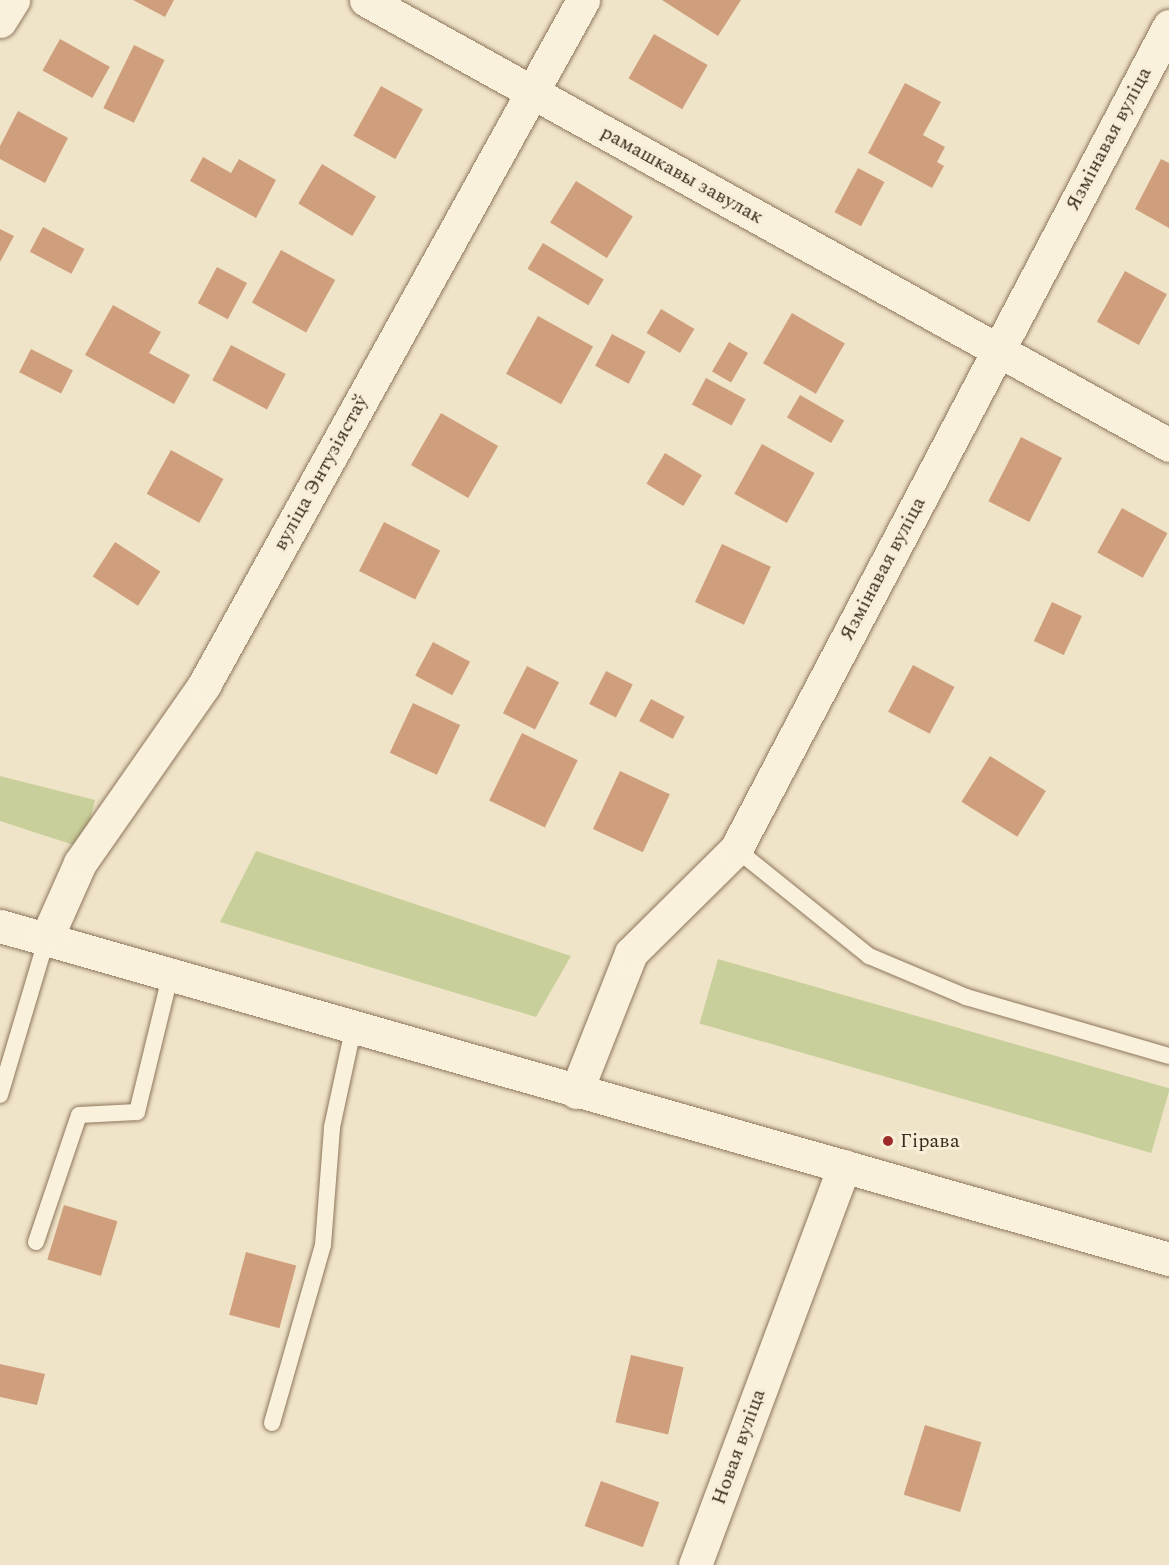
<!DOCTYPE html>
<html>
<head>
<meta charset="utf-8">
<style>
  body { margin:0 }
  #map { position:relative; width:1169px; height:1565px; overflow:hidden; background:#f0e4c8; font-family:Spectral,serif }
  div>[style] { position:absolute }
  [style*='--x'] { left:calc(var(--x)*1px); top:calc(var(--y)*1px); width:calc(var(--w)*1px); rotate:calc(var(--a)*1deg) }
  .green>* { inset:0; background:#c9cf9b; transform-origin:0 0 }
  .building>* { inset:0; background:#cf9f7d; transform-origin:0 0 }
  .roads { filter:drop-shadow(0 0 2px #8d765c) drop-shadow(0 0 2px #8d765c) }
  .lane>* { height:16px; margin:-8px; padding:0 8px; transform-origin:8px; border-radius:8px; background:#faf1dc }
  .street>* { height:33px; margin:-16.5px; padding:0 16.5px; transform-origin:16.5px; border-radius:16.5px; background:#faf1dc }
  .secondary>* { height:33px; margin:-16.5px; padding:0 16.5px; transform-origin:16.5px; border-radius:16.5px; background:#faf1dc }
  .dots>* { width:16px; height:16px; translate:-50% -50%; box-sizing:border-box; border:3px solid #f7eed8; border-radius:50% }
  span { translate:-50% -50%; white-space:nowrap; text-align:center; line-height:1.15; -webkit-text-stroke:6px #f7eed8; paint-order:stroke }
  .street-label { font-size:20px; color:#3d2e20 }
  .poi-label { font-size:20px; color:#3d2e20 }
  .left { translate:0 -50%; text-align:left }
</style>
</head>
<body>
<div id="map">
  <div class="green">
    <div style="clip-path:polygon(0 776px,95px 800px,83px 848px,0 821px)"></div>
    <div style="clip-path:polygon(256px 851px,571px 956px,536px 1017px,220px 922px)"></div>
    <div style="left:718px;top:959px;width:470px;height:67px;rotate:16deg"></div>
  </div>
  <div class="building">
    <div style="clip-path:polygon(133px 0,174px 0,165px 17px)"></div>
    <div style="clip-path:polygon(662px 0,741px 0,718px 36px)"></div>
    <div style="left:654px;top:34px;width:62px;height:51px;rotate:30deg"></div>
    <div style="left:60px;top:39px;width:57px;height:36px;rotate:29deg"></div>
    <div style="left:134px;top:45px;width:34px;height:70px;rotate:26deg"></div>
    <div style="clip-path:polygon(905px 83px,941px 102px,923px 135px,945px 147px,937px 162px,944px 166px,932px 188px,868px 153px)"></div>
    <div style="left:381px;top:86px;width:48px;height:57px;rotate:29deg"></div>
    <div style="clip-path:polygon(18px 111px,68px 138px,45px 183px,0 159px,0 146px)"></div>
    <div style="clip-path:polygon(203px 157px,231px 173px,239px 159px,276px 180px,256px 218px,190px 181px)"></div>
    <div style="clip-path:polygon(1161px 159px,1169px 163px,1169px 228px,1135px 209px)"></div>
    <div style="left:322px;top:164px;width:63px;height:46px;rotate:31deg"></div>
    <div style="left:858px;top:168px;width:30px;height:50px;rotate:28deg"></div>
    <div style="left:576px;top:181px;width:67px;height:49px;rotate:32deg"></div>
    <div style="left:43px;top:227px;width:47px;height:28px;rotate:28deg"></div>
    <div style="clip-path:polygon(0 229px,14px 236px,0 262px)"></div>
    <div style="left:543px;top:243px;width:71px;height:30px;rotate:31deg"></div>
    <div style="left:281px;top:250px;width:62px;height:60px;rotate:29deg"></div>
    <div style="left:217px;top:267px;width:34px;height:41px;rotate:28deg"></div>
    <div style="left:1125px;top:271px;width:48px;height:58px;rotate:29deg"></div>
    <div style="clip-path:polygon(113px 305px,161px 332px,149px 353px,190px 375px,174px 404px,85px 355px)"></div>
    <div style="left:661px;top:309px;width:39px;height:28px;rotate:31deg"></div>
    <div style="left:792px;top:313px;width:61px;height:58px;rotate:30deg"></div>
    <div style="left:538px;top:316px;width:63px;height:66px;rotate:29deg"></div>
    <div style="left:612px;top:334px;width:38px;height:36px;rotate:28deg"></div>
    <div style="left:729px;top:342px;width:22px;height:34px;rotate:30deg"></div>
    <div style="left:231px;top:345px;width:62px;height:40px;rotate:28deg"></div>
    <div style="left:31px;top:349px;width:47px;height:26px;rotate:27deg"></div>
    <div style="left:706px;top:378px;width:45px;height:30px;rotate:28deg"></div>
    <div style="left:800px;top:395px;width:51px;height:26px;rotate:30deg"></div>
    <div style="left:441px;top:413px;width:66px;height:60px;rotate:30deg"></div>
    <div style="left:1021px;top:437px;width:46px;height:72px;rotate:27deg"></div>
    <div style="left:762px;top:444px;width:60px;height:57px;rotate:29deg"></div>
    <div style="left:171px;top:450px;width:60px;height:50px;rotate:29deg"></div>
    <div style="left:665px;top:453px;width:43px;height:36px;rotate:31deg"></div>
    <div style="left:1122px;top:508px;width:52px;height:51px;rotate:29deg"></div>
    <div style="left:384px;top:522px;width:63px;height:55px;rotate:27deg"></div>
    <div style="left:115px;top:542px;width:54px;height:41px;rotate:33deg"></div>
    <div style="left:722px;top:544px;width:54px;height:64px;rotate:25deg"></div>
    <div style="left:1052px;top:602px;width:33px;height:43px;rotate:25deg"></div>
    <div style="left:433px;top:642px;width:42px;height:38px;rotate:28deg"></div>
    <div style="left:913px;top:665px;width:47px;height:53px;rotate:28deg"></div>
    <div style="left:527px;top:666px;width:36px;height:53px;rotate:27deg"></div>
    <div style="left:606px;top:671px;width:30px;height:37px;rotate:27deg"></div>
    <div style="left:651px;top:699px;width:38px;height:25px;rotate:28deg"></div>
    <div style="left:413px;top:703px;width:52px;height:55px;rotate:25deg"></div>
    <div style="left:522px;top:733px;width:62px;height:75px;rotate:26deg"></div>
    <div style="left:990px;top:756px;width:66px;height:54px;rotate:32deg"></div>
    <div style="left:620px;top:771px;width:55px;height:64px;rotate:25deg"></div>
    <div style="left:64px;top:1205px;width:56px;height:57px;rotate:17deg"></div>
    <div style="left:246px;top:1252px;width:52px;height:65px;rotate:15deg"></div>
    <div style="left:631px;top:1355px;width:54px;height:69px;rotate:13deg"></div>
    <div style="clip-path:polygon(0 1364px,45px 1374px,37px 1405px,0 1397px)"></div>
    <div style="left:925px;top:1425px;width:59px;height:73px;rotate:17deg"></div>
    <div style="left:601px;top:1481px;width:62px;height:48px;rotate:20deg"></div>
  </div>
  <div class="roads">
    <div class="lane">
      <div style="--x:736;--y:849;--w:171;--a:38.8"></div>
      <div style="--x:869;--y:956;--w:105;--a:22.9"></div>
      <div style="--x:966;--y:997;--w:211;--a:16.2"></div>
      <div style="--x:0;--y:1095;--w:165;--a:-73.4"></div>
      <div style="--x:36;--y:1242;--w:134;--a:-71.3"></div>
      <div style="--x:79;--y:1115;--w:58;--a:-3"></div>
      <div style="--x:137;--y:1112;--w:143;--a:-76.3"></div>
      <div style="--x:272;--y:1423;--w:185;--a:-74"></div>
      <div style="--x:323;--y:1245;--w:118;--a:-85.6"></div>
      <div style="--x:332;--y:1127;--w:104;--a:-77.8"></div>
    </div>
    <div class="street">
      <div style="--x:366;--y:0;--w:918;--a:28.99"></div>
      <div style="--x:0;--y:21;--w:25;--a:-58"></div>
      <div style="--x:576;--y:1092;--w:149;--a:-68.4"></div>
      <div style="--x:631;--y:953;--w:148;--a:-44.7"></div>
      <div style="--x:736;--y:849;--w:930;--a:-62.25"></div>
      <div style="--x:695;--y:1565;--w:426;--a:-69.5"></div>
    </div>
    <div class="secondary">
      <div style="--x:0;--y:926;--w:1216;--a:15.9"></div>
      <div style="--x:47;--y:937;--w:81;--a:-66"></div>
      <div style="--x:80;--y:863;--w:217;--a:-55.1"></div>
      <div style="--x:204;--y:685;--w:783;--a:-61.04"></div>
    </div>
  </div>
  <div class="dots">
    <div style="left:888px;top:1141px;background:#9e2a2b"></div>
  </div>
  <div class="street-label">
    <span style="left:1109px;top:139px;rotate:-62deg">Язмінавая вуліца</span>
    <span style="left:682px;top:175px;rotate:29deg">рамашкавы завулак</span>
    <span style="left:321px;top:473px;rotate:-61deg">вуліца Энтузіястаў</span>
    <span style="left:883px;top:569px;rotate:-62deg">Язмінавая вуліца</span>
    <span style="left:739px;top:1447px;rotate:-70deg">Новая вуліца</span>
  </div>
  <div class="poi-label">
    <span class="left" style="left:900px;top:1141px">Гірава</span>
  </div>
</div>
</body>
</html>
